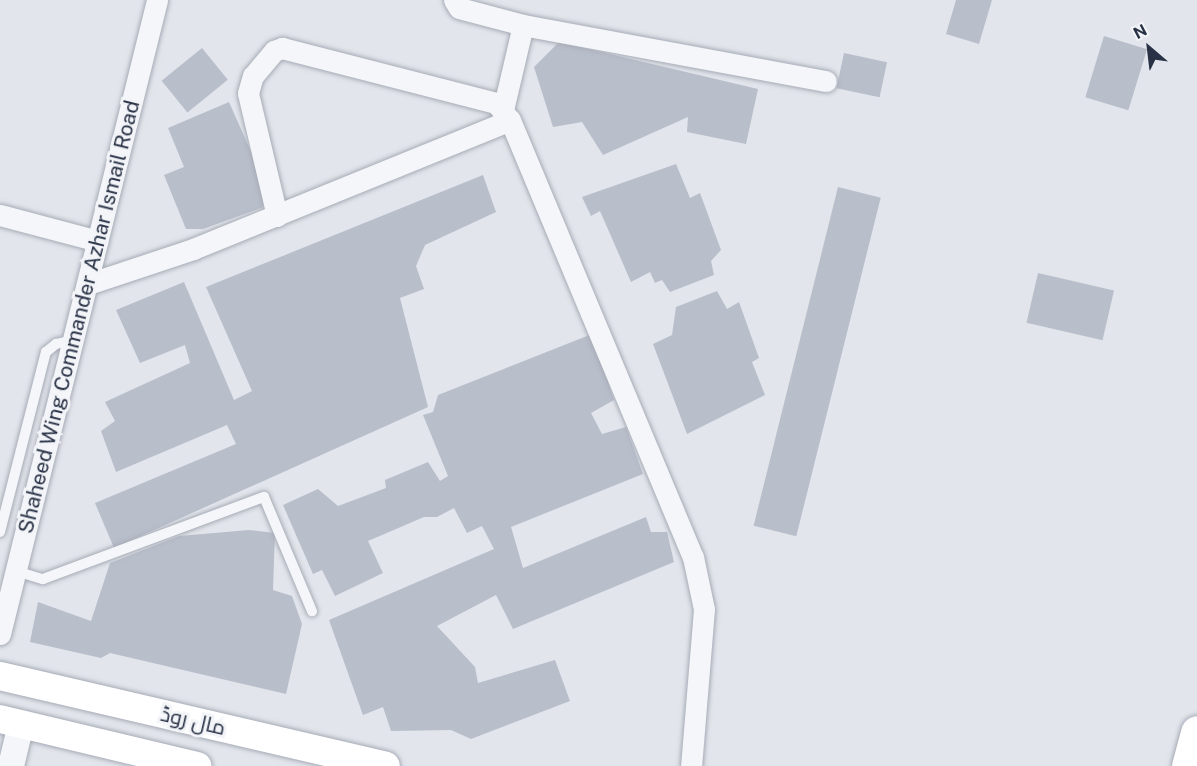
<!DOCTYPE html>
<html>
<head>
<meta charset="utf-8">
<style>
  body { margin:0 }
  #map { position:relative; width:1197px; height:766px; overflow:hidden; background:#e2e5eb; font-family:"Public Sans",Cairo,sans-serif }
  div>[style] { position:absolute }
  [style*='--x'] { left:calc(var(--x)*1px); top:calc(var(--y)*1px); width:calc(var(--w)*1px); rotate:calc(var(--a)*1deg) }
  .building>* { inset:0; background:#b8beca; transform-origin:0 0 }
  .roads { filter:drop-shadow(0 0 2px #a6abb6) drop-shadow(0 0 2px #a6abb6) }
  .service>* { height:10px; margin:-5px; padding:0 5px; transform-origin:5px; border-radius:5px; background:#f5f6f9 }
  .minor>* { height:21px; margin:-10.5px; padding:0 10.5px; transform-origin:10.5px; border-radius:10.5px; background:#f5f6f9 }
  .tertiary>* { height:26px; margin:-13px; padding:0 13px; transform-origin:13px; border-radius:13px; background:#f5f6f9 }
  .secondary>* { height:28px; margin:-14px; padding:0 14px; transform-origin:14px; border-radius:14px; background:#fff }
  .primary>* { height:33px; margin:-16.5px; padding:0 16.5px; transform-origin:16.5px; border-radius:16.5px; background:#fff }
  span { translate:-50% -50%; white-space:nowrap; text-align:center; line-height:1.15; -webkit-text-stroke:6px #f2f4f8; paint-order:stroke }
  .street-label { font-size:21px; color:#283145 }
  .north { position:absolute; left:1119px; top:18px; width:60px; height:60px; -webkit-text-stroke:4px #f2f4f8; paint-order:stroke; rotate:332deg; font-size:16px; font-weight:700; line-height:24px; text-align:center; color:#283145 }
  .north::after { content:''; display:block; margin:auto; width:21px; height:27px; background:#283145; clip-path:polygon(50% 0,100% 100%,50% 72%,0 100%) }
</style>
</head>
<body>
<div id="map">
  <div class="building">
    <div style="clip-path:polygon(956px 0,992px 0,979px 44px,946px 34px)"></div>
    <div style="left:1104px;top:36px;width:45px;height:64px;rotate:17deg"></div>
    <div style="clip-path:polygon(559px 42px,758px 89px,746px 144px,687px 132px,688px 117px,603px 155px,582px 122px,553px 127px,534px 67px)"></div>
    <div style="left:202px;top:48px;width:41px;height:52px;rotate:51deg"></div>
    <div style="left:844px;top:53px;width:44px;height:36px;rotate:12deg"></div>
    <div style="clip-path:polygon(229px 102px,271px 197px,261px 208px,203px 229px,186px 229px,164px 175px,184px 167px,168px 128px)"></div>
    <div style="clip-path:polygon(676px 164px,690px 198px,700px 193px,721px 250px,711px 261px,714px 275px,670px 292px,662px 280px,655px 283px,650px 272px,631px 282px,600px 211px,591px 216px,582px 197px)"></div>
    <div style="clip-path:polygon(483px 175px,496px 212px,425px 245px,416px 266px,424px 289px,400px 298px,428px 407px,114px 548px,95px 503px,236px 444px,227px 425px,116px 472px,101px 431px,115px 421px,105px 402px,190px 363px,185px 345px,140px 363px,116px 310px,184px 282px,234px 400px,252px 391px,206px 287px)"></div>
    <div style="left:838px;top:187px;width:44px;height:349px;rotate:14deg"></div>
    <div style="left:1038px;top:273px;width:78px;height:51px;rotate:13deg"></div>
    <div style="clip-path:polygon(717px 291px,727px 309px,739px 302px,759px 358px,752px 362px,765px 395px,687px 434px,653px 344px,672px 335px,676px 307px)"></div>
    <div style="clip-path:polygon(592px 334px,614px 400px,591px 413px,602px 434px,626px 427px,643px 474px,511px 527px,523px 568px,646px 517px,651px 532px,667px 532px,674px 562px,513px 629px,496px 595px,437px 626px,475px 667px,478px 683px,555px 660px,570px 701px,471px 739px,451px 730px,391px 731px,383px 707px,363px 715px,329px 620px,494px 549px,482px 526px,467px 533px,454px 508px,437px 517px,424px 517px,368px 541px,383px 573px,335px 596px,322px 570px,313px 574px,283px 505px,318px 489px,338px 506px,386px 488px,385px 480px,428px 462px,440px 481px,448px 476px,423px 415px,433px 412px,438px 395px)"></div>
    <div style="clip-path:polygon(249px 530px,275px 533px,273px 590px,292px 596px,302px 624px,286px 694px,110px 653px,101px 658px,30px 642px,38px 602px,91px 621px,110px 563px,179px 536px)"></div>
  </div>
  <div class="roads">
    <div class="service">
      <div style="--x:0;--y:532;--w:186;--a:-75.7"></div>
      <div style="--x:46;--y:352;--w:13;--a:-39"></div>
      <div style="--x:56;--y:344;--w:17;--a:-13"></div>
      <div style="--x:16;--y:571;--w:28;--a:17"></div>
      <div style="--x:43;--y:579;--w:236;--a:-20.4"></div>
      <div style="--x:264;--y:497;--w:124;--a:67.2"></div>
    </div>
    <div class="minor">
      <div style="--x:454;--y:0;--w:9;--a:58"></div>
      <div style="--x:459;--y:8;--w:66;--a:14.9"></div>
      <div style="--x:503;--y:110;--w:87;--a:-76.8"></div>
      <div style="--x:523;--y:25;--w:308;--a:10.5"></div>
      <div style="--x:0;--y:215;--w:101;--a:14.9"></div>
      <div style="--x:277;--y:216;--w:126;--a:-103.3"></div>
      <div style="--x:248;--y:93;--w:18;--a:-74"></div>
      <div style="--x:253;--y:76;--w:33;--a:-50"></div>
      <div style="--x:274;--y:51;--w:9;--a:-21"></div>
      <div style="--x:282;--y:48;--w:221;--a:14.4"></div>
      <div style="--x:496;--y:103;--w:22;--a:51"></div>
      <div style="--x:88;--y:284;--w:111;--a:-18.4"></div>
      <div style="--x:193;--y:249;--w:342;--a:-22.1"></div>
      <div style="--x:510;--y:120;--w:474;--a:67.3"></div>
      <div style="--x:693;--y:557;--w:53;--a:78.1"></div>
      <div style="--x:704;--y:609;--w:158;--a:94.7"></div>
      <div style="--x:0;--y:634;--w:653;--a:-76.09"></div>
    </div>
    <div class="tertiary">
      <div style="--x:11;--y:766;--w:43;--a:-76.6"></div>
    </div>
    <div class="secondary">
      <div style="--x:0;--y:676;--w:396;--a:13.1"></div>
      <div style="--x:0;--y:719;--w:203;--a:13.4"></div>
    </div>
    <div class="primary">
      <div style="--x:1188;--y:766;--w:35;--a:-75"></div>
    </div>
  </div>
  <div class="street-label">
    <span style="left:79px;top:317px;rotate:-76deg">Shaheed Wing Commander Azhar Ismail Road</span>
    <span style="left:193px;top:721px;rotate:13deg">مال روڈ</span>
  </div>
  <div class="north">N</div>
</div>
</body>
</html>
